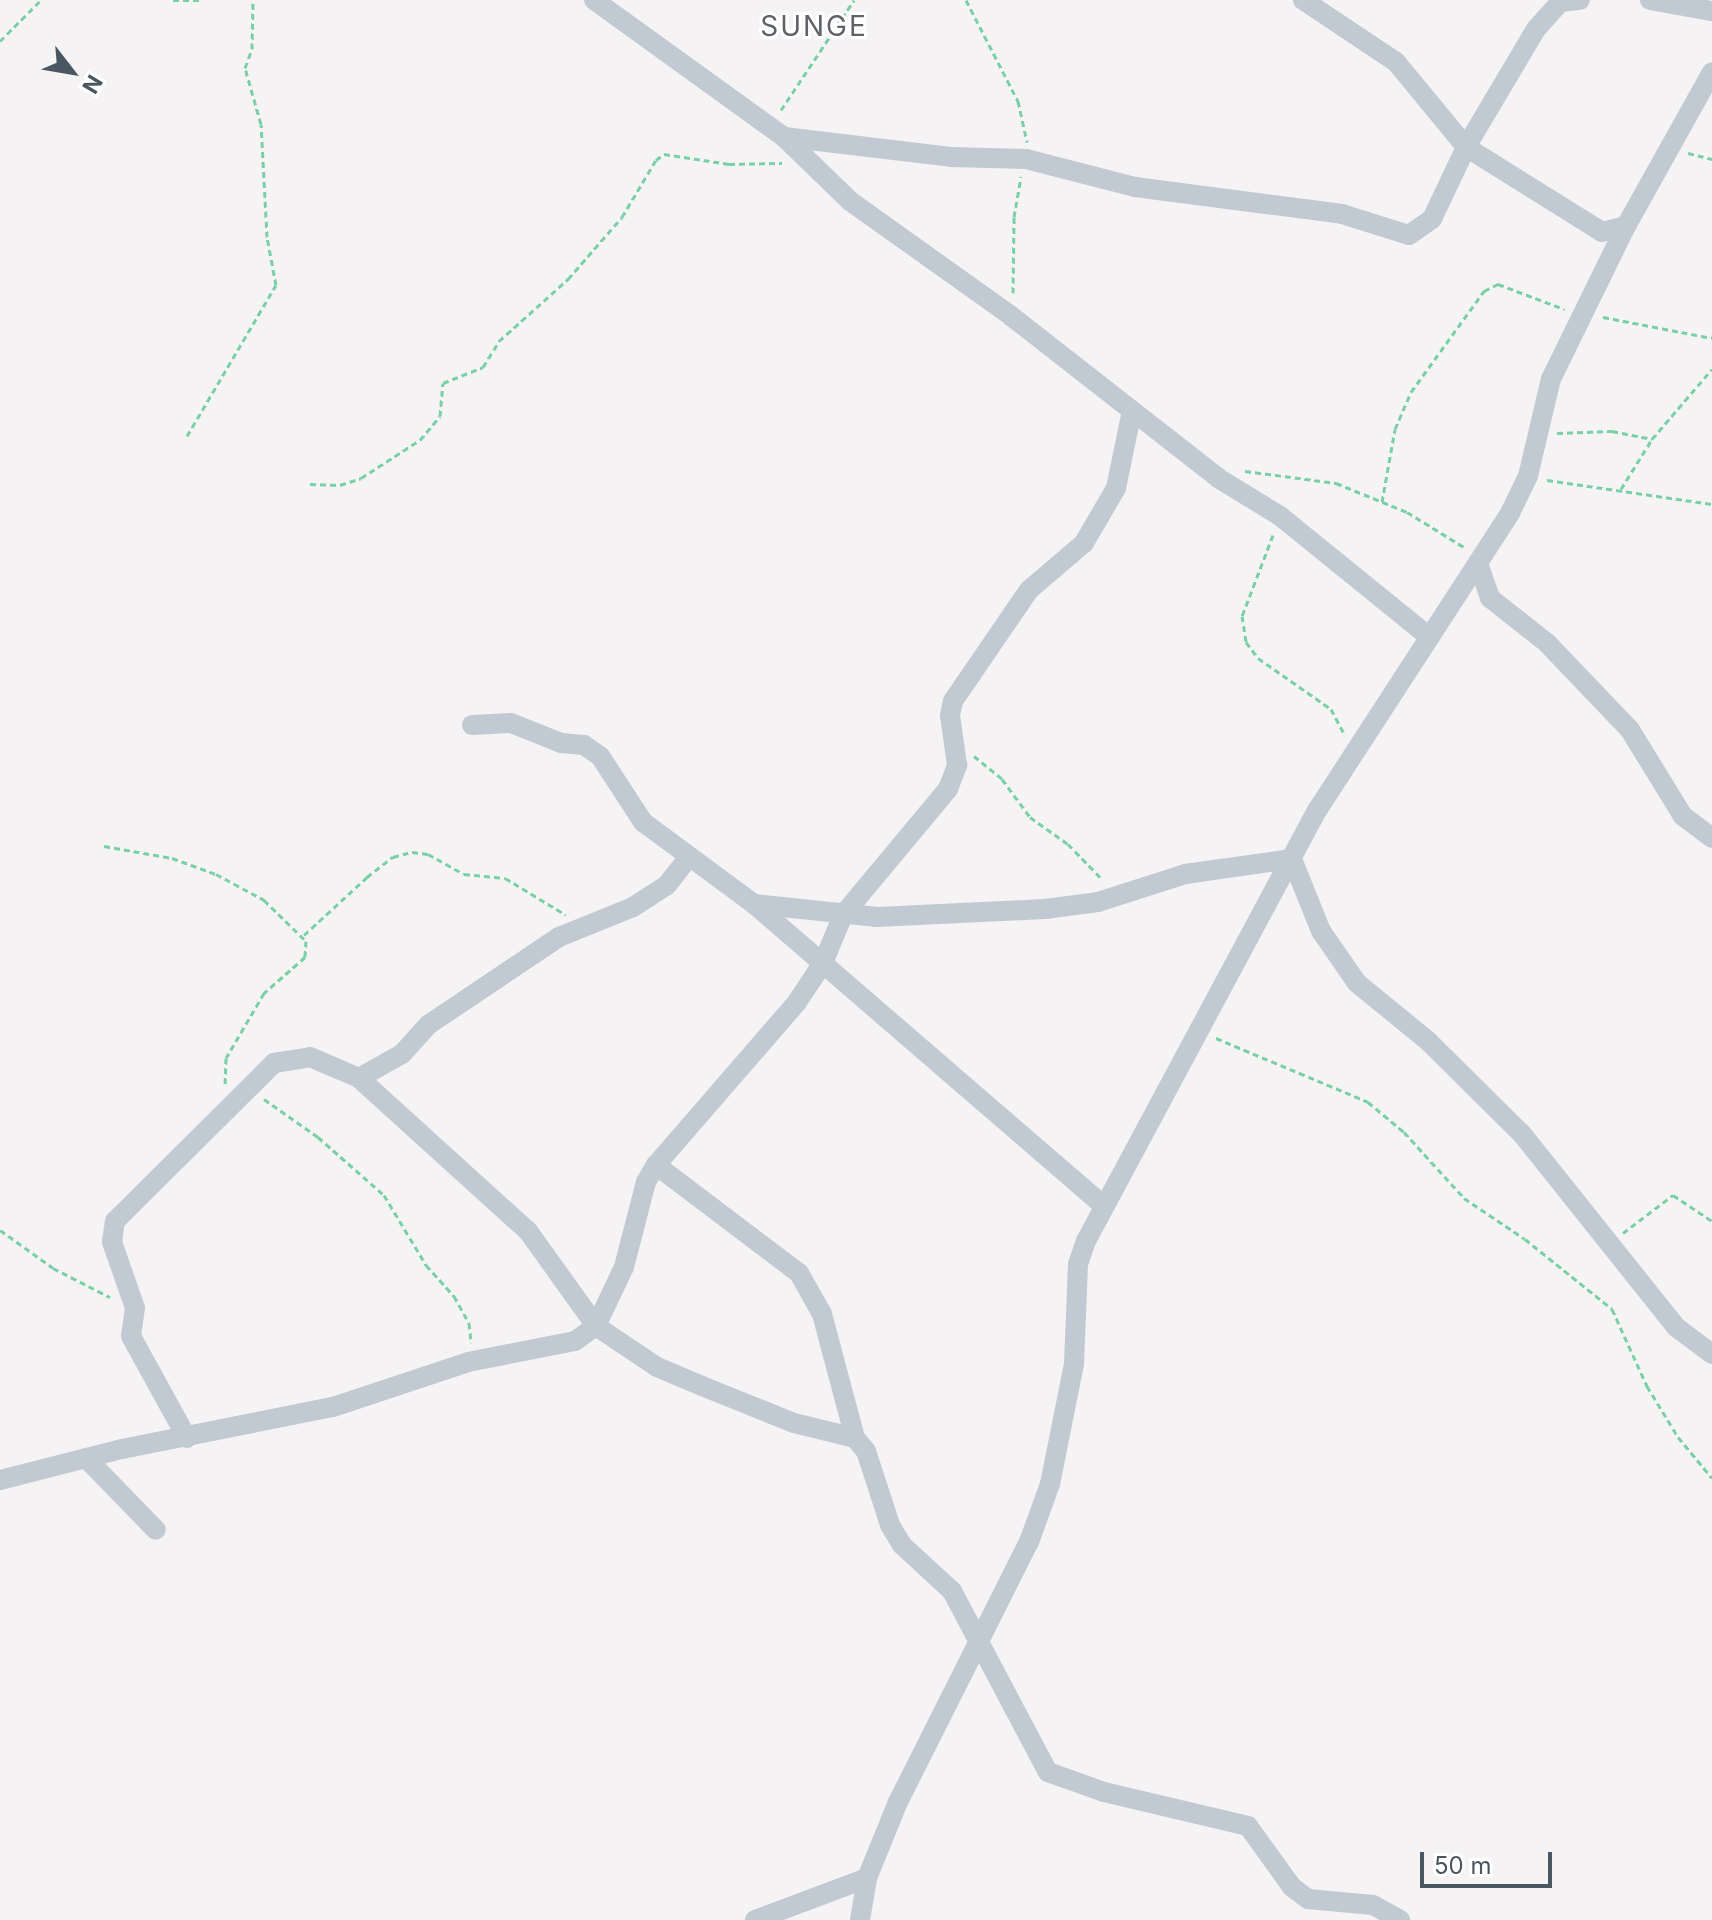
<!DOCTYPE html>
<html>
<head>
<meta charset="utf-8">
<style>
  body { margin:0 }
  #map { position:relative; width:1712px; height:1920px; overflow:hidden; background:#f5f3f3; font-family:Inter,sans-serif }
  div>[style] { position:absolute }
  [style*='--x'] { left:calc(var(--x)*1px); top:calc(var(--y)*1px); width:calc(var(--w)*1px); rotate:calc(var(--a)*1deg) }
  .path>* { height:3px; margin-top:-1.5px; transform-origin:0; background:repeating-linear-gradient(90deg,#7ad0a6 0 6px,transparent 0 10px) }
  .minor>* { height:20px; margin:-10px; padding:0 10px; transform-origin:10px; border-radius:10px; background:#c1cad2 }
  span { translate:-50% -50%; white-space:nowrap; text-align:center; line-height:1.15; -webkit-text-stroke:6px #fff; paint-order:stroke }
  .quarter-label { font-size:28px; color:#5f6368; letter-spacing:2px }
  .north { position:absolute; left:32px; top:32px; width:80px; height:80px; -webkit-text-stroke:6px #fff; paint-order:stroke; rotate:121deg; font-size:22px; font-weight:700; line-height:32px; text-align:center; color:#4a5661 }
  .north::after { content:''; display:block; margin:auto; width:28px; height:36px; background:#4a5661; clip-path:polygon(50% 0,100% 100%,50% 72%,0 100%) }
  .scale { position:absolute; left:1420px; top:1852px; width:132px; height:36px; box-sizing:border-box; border:4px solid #4a5661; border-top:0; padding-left:10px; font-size:24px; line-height:28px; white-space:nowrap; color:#4a5661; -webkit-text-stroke:6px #fff; paint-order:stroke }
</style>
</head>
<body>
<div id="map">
  <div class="path">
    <div style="--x:173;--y:0;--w:26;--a:0"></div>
    <div style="--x:966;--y:0;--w:114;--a:62.8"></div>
    <div style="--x:1018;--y:101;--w:42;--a:77.6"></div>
    <div style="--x:0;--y:41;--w:58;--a:-45"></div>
    <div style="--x:781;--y:110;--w:132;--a:-56.4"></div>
    <div style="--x:1688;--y:153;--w:25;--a:14"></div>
    <div style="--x:1013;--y:293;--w:76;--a:-89.2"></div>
    <div style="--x:1014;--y:217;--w:41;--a:-80.1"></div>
    <div style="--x:1603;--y:317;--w:111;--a:10.9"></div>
    <div style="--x:1557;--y:433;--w:55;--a:-2.1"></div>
    <div style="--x:1612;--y:431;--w:41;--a:11.3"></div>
    <div style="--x:187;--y:436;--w:175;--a:-59.5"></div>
    <div style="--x:276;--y:285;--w:49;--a:-100.6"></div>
    <div style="--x:267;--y:237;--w:113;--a:-93"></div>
    <div style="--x:261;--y:124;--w:58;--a:-105.9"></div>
    <div style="--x:245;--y:68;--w:20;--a:-70"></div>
    <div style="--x:252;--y:49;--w:49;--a:-88.8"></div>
    <div style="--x:1245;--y:471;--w:92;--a:7.5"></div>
    <div style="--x:1336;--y:483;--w:77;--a:22.2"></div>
    <div style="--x:1407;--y:512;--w:67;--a:31.6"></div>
    <div style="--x:1547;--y:480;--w:167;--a:8.3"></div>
    <div style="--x:310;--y:484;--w:30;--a:2"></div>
    <div style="--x:340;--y:485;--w:22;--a:-18"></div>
    <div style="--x:361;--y:478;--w:70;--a:-32.8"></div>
    <div style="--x:420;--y:440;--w:31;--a:-50"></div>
    <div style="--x:440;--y:416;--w:33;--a:-85"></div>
    <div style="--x:443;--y:383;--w:43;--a:-21.8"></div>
    <div style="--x:483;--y:367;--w:31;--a:-58"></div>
    <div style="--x:499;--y:341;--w:93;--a:-41.9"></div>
    <div style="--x:568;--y:279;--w:82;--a:-48.9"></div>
    <div style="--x:622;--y:217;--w:66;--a:-59.2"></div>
    <div style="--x:656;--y:160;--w:10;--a:-37"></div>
    <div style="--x:664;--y:154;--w:66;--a:8.7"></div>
    <div style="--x:729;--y:164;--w:53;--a:-1.1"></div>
    <div style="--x:1621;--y:489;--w:59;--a:-58.2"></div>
    <div style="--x:1652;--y:439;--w:92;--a:-49.4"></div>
    <div style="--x:1382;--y:502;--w:74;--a:-79.9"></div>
    <div style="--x:1395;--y:429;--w:40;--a:-66.6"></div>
    <div style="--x:1411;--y:392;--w:125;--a:-54.1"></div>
    <div style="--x:1484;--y:291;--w:16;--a:-27"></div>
    <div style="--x:1498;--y:284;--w:71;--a:20.7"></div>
    <div style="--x:1273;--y:535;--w:87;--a:110.9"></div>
    <div style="--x:1242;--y:616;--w:26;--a:81"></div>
    <div style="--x:1246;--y:642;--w:20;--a:53"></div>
    <div style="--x:1258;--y:658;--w:89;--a:34.9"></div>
    <div style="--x:1331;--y:709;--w:30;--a:62"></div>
    <div style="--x:974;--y:756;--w:36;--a:39"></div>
    <div style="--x:1002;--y:779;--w:47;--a:53.6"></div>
    <div style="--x:1030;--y:817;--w:47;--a:35.4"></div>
    <div style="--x:1068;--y:844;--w:50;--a:45.8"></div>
    <div style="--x:104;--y:846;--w:69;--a:10"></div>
    <div style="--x:172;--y:858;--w:47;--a:20"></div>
    <div style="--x:216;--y:874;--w:55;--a:28.4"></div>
    <div style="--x:264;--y:900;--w:59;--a:44.3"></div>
    <div style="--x:306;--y:941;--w:16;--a:94"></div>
    <div style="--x:305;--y:957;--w:55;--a:138.7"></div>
    <div style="--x:264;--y:993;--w:75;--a:120.3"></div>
    <div style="--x:226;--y:1058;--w:29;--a:92"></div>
    <div style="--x:304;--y:935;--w:86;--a:-42.6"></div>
    <div style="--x:367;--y:877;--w:33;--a:-38"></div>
    <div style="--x:393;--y:857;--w:20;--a:-15"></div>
    <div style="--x:412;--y:852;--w:16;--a:7"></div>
    <div style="--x:428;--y:854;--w:41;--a:29.1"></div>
    <div style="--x:464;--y:874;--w:41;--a:5.6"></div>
    <div style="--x:505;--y:878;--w:71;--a:31.2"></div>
    <div style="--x:1216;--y:1038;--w:165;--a:22.8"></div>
    <div style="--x:1368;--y:1102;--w:47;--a:39.8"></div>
    <div style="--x:1404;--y:1132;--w:89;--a:47.7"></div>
    <div style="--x:1464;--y:1198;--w:73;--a:33.9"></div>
    <div style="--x:1525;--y:1239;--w:112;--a:38.8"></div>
    <div style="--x:1612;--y:1309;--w:85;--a:65.6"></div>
    <div style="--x:1647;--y:1386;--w:60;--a:58.7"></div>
    <div style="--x:1678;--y:1437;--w:53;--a:50.3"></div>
    <div style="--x:264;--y:1099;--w:66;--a:35.1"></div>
    <div style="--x:318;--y:1137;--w:88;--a:41.3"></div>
    <div style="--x:384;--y:1195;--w:82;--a:59"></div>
    <div style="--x:426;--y:1265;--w:42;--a:47.9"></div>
    <div style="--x:454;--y:1296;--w:31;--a:61"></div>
    <div style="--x:469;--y:1323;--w:20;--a:84"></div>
    <div style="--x:0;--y:1230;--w:65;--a:35.6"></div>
    <div style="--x:53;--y:1268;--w:64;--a:27"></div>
    <div style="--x:1623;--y:1233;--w:63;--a:-37.2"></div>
    <div style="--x:1673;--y:1195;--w:47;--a:33.7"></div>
  </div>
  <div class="minor">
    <div style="--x:594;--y:0;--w:234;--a:35.8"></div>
    <div style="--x:784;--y:137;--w:92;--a:44.1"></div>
    <div style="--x:850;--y:201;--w:198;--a:35.5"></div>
    <div style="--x:1011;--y:316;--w:263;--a:38"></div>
    <div style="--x:1218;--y:478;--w:73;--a:31.5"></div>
    <div style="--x:1280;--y:516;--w:189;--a:39"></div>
    <div style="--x:1303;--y:0;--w:112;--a:33.7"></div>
    <div style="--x:1396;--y:62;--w:110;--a:50.5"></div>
    <div style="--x:1466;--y:147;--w:160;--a:32"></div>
    <div style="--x:1602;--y:232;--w:25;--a:-14"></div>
    <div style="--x:1650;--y:0;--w:63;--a:10.1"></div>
    <div style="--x:784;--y:137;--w:168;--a:6.8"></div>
    <div style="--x:951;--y:157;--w:75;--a:1.5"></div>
    <div style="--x:1026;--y:159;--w:113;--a:14.4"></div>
    <div style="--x:1135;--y:187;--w:209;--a:7.4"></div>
    <div style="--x:1342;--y:214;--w:70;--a:17.4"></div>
    <div style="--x:1409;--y:235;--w:28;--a:-35"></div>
    <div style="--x:1432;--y:219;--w:80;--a:-64.7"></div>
    <div style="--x:1466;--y:147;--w:137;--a:-59.3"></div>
    <div style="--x:1536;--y:29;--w:36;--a:-48"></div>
    <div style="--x:1560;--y:2;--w:20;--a:-6"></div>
    <div style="--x:1478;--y:563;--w:37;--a:71"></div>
    <div style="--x:1490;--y:598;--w:73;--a:38.3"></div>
    <div style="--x:1547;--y:643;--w:120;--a:46.3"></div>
    <div style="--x:1630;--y:730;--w:101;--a:58.4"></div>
    <div style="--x:1683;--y:816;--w:36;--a:37"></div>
    <div style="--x:472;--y:725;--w:39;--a:-3"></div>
    <div style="--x:511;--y:723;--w:54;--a:21.8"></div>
    <div style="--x:561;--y:743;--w:23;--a:5"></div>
    <div style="--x:584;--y:745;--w:19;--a:35"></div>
    <div style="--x:600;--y:756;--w:79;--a:56.9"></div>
    <div style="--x:643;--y:822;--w:138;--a:36.5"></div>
    <div style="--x:754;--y:904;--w:462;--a:40.8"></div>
    <div style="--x:754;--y:904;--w:124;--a:6"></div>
    <div style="--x:877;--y:917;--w:168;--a:-2.7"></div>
    <div style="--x:1045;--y:909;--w:53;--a:-7.5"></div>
    <div style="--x:1098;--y:902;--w:91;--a:-17.8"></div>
    <div style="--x:1185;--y:874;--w:108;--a:-8"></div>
    <div style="--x:1292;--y:859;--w:78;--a:68.1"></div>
    <div style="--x:1321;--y:931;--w:63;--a:55.3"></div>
    <div style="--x:1357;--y:983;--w:92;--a:39.2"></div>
    <div style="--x:1428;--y:1041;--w:132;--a:44.7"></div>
    <div style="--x:1522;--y:1134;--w:247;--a:51.4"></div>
    <div style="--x:1676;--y:1327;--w:45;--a:36.9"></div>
    <div style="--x:359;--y:1078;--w:228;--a:42.2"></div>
    <div style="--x:528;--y:1231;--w:117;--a:54.4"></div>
    <div style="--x:596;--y:1326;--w:73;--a:33.9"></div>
    <div style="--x:657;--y:1367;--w:49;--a:22.9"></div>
    <div style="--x:702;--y:1386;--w:99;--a:21.9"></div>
    <div style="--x:794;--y:1423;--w:63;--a:13.8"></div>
    <div style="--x:855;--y:1438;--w:17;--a:50"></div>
    <div style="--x:866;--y:1451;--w:78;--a:72"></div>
    <div style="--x:890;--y:1525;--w:23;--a:59"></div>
    <div style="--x:902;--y:1545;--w:68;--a:42.6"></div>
    <div style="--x:952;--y:1591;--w:205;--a:62.1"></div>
    <div style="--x:1048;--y:1772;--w:59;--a:19.7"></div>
    <div style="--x:1104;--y:1792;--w:148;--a:13.3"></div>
    <div style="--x:1248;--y:1826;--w:75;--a:54.2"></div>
    <div style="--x:1292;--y:1887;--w:20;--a:37"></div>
    <div style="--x:1308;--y:1899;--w:65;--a:5.3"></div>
    <div style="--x:1373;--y:1905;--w:31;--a:29"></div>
    <div style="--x:656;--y:1165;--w:179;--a:37.1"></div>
    <div style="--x:799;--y:1273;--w:47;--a:60.7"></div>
    <div style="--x:822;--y:1314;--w:128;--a:75.1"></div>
    <div style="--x:187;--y:1438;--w:116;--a:-118.8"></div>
    <div style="--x:131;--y:1336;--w:28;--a:-82"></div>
    <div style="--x:135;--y:1308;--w:70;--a:-109.2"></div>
    <div style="--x:112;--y:1242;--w:21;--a:-82"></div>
    <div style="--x:115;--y:1221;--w:224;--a:-44.8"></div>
    <div style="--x:274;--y:1063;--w:36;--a:-9"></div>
    <div style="--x:310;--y:1057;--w:53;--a:23.2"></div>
    <div style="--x:359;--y:1078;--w:49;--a:-29.2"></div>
    <div style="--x:402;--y:1054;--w:39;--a:-48"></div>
    <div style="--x:428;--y:1025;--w:158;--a:-33.9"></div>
    <div style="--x:559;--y:937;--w:80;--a:-22.1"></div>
    <div style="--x:633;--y:907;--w:40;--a:-32.9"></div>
    <div style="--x:667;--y:885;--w:36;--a:-52"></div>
    <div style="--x:86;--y:1458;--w:100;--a:45.8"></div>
    <div style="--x:0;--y:1480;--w:126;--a:-14.3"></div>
    <div style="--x:122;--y:1449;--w:215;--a:-11.3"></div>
    <div style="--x:333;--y:1407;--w:142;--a:-18.4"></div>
    <div style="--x:468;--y:1362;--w:109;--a:-11.1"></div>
    <div style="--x:575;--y:1341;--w:26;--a:-36"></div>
    <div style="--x:596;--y:1326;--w:65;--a:-64.6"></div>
    <div style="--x:624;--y:1267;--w:88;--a:-75.5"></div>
    <div style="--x:646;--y:1182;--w:20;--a:-60"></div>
    <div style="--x:656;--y:1165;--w:216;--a:-49.1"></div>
    <div style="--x:797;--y:1002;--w:47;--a:-56.3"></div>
    <div style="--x:823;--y:963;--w:52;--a:-67.4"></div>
    <div style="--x:843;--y:915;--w:164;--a:-50.2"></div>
    <div style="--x:948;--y:789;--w:26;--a:-69"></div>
    <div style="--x:957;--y:765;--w:50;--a:-98"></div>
    <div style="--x:950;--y:715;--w:14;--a:-78"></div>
    <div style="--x:953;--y:701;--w:135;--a:-55.6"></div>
    <div style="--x:1029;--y:590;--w:72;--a:-40.5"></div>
    <div style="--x:1084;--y:543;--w:64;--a:-59.8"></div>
    <div style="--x:1116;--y:488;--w:79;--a:-78.3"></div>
    <div style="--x:755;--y:1920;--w:120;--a:-20.6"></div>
    <div style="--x:860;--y:1920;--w:43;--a:-80.5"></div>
    <div style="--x:867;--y:1878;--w:82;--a:-67.8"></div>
    <div style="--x:898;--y:1802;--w:291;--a:-63.3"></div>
    <div style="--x:1029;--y:1542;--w:62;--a:-70.1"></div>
    <div style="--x:1050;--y:1484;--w:122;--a:-78.7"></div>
    <div style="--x:1074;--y:1364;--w:100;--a:-87.7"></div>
    <div style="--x:1078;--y:1264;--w:24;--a:-71"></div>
    <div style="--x:1086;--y:1241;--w:490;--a:-61.8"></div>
    <div style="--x:1318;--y:809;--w:353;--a:-57"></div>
    <div style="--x:1510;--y:513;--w:41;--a:-64.1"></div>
    <div style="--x:1528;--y:476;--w:100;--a:-76.7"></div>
    <div style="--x:1551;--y:379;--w:170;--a:-63.9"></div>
    <div style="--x:1626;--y:226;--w:176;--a:-60.8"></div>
  </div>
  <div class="quarter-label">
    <span style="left:814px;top:26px">SUNGE</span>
  </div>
  <div class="north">N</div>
  <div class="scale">50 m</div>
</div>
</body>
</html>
